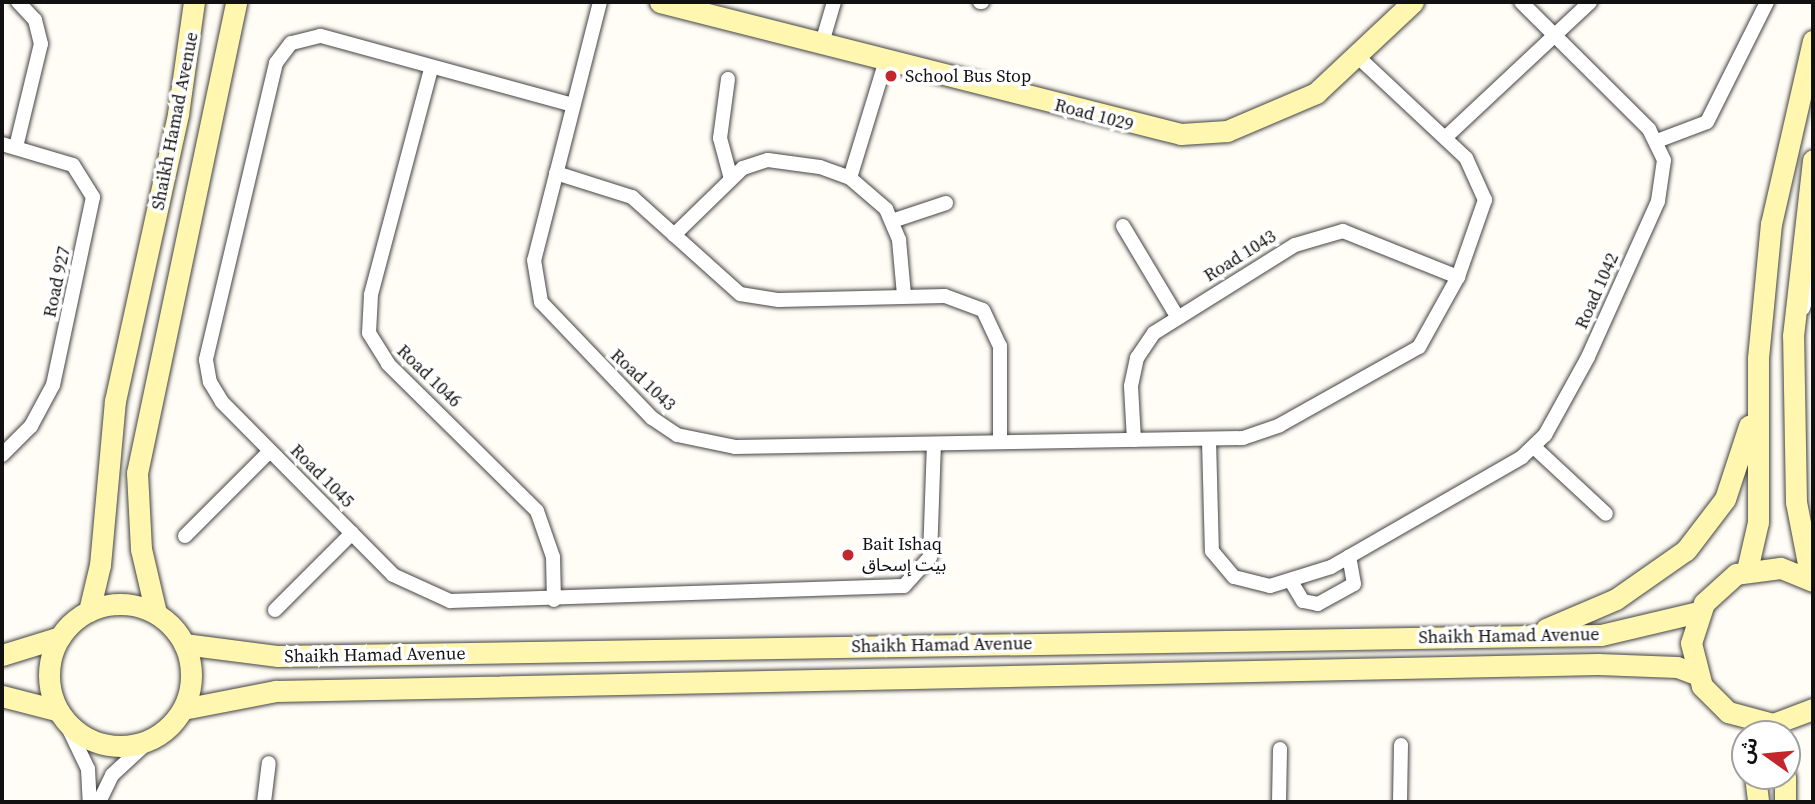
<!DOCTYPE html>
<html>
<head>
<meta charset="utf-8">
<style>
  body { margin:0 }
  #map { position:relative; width:1815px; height:804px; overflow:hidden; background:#fffdf5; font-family:"Source Serif 4","Noto Sans Arabic",serif }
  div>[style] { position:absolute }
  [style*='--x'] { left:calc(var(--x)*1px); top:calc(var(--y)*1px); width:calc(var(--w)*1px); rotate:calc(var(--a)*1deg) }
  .roads { filter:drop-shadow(0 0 2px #444) drop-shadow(0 0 2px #444) }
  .street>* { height:14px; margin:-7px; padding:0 7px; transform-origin:7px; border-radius:7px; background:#fff }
  .secondary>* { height:21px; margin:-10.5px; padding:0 10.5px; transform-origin:10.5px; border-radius:10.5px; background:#fff6b0 }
  .secondary>.ring { margin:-10.5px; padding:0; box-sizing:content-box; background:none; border:21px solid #fff6b0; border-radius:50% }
  .dots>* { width:19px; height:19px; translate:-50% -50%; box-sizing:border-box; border:4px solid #fff; border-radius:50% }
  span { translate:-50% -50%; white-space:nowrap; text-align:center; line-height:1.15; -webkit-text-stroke:7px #fff; paint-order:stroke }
  .poi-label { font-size:18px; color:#111 }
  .left { translate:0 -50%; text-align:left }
  .street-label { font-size:18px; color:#111 }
  .frame { position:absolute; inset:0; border:4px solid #111; pointer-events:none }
  .north { position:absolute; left:1731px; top:720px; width:70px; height:70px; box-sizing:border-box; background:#fff; border:2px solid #a0a0a0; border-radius:50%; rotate:285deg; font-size:19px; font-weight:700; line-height:28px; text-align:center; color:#111 }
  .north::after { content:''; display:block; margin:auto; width:24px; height:32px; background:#c4262e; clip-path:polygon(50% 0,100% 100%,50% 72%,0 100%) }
</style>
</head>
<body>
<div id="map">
  <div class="roads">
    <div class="street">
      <div style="--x:600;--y:2;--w:266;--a:104.3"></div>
      <div style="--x:534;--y:260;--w:43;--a:80.5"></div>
      <div style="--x:541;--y:302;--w:161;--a:46.3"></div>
      <div style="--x:652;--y:418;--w:30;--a:34"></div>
      <div style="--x:677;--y:435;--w:59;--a:11.7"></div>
      <div style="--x:735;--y:447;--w:508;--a:-1.01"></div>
      <div style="--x:1243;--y:438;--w:39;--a:-19"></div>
      <div style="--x:1280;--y:425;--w:159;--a:-29.3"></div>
      <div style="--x:1419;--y:347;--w:80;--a:-60.9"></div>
      <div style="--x:1458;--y:277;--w:82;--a:-70.7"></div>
      <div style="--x:1485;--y:200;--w:46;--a:-114.3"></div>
      <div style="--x:1466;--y:158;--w:149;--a:-136.9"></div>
      <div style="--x:980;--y:2;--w:2;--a:0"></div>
      <div style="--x:822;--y:43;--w:43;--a:-73.7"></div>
      <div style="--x:431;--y:69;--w:234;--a:104.9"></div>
      <div style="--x:371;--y:295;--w:38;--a:93"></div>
      <div style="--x:369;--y:333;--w:36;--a:58"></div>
      <div style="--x:388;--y:364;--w:209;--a:44.6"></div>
      <div style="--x:537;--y:511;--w:49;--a:70.8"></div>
      <div style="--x:553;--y:557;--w:43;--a:88.7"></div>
      <div style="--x:728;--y:79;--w:60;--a:97.7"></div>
      <div style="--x:720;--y:138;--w:39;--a:75"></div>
      <div style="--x:573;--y:105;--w:262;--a:-164.7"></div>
      <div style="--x:320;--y:36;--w:30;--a:166"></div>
      <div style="--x:291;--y:43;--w:25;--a:127"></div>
      <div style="--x:276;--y:63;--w:305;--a:103.3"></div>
      <div style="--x:206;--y:360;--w:22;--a:80"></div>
      <div style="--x:210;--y:382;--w:23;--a:59"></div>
      <div style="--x:222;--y:402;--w:243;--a:45.3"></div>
      <div style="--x:393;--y:575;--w:63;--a:24.5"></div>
      <div style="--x:450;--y:601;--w:454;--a:-1.9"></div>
      <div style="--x:904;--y:586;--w:39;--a:-48"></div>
      <div style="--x:930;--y:557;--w:113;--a:-88"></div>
      <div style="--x:1447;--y:136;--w:196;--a:-43.1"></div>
      <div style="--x:1657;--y:141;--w:53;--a:-20.8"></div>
      <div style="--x:1707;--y:122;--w:134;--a:-63.4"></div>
      <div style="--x:2;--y:144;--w:74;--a:16.5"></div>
      <div style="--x:73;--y:165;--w:38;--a:58"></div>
      <div style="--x:93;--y:197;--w:192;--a:102"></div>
      <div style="--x:53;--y:385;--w:47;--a:118.2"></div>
      <div style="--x:31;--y:426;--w:41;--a:135"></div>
      <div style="--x:16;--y:147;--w:106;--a:-76.4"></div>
      <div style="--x:41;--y:44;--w:25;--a:-104"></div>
      <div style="--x:35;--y:20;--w:25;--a:-133"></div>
      <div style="--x:556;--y:173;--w:80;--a:17.5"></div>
      <div style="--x:632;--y:197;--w:145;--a:41.9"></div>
      <div style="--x:740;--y:294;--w:39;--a:9"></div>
      <div style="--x:779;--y:300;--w:166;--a:-1.4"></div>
      <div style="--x:945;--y:296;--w:40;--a:20.2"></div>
      <div style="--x:983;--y:310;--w:40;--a:65"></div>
      <div style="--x:1000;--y:346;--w:96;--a:90"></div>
      <div style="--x:850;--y:178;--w:123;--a:-73"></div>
      <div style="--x:892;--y:221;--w:57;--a:-18.4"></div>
      <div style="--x:1123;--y:226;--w:107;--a:59.1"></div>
      <div style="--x:674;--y:235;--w:96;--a:-44.2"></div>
      <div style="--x:743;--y:168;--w:26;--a:-18"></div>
      <div style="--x:768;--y:160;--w:52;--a:7.7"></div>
      <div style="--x:820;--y:167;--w:32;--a:20"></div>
      <div style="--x:850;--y:178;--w:48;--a:40.7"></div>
      <div style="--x:886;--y:209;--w:34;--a:67"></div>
      <div style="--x:899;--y:240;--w:55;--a:84.8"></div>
      <div style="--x:1803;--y:308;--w:32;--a:-72"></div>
      <div style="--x:1134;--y:440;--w:54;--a:-93.2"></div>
      <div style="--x:1131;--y:386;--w:29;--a:-78"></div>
      <div style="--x:1137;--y:358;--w:30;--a:-56"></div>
      <div style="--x:1154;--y:333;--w:166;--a:-32"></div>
      <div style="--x:1295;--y:245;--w:50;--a:-16.3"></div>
      <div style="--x:1343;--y:231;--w:124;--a:21.8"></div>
      <div style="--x:1209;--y:440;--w:111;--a:88.5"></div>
      <div style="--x:1212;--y:551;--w:34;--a:50"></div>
      <div style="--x:1234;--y:577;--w:37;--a:14"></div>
      <div style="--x:1270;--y:586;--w:64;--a:-17.3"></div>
      <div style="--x:1331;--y:567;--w:220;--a:-29.9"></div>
      <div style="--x:1522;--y:457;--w:32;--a:-44"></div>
      <div style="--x:1545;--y:435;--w:89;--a:-61.1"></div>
      <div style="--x:1588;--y:357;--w:171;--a:-65.8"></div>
      <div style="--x:1658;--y:201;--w:41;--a:-81.7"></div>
      <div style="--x:1664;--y:160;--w:34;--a:-116"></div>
      <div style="--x:1649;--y:129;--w:180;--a:-135.2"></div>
      <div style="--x:1534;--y:447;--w:98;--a:42.9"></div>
      <div style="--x:185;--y:536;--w:120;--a:-45"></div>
      <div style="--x:1292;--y:583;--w:21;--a:59"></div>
      <div style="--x:1303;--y:601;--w:15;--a:11"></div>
      <div style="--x:1318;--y:604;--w:41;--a:-29.1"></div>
      <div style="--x:1354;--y:584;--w:28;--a:-100"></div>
      <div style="--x:275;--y:610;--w:109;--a:-45"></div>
      <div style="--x:65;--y:721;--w:53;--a:64.4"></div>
      <div style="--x:88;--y:769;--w:33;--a:87"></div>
      <div style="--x:99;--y:802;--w:30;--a:-64"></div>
      <div style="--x:112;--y:775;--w:50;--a:-42.6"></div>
      <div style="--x:264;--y:802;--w:39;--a:-83"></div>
      <div style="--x:1279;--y:802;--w:53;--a:-88.9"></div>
      <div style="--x:1400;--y:802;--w:57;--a:-89"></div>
    </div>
    <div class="secondary">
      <div style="--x:660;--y:2;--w:537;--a:14.22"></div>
      <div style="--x:1181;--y:134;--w:46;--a:-3.7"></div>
      <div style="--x:1227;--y:131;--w:97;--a:-23.1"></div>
      <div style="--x:1316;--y:93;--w:133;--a:-43.2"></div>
      <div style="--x:1747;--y:570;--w:49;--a:-77.1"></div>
      <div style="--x:1758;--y:522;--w:164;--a:-90"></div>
      <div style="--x:1758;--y:358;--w:135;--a:-84.5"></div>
      <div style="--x:1771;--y:224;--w:188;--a:-77.1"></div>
      <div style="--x:1811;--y:579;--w:78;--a:-101"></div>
      <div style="--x:1796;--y:502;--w:166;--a:-91"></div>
      <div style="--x:1793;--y:336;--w:177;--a:-83.5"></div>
      <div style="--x:1813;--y:581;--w:35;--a:-158"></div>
      <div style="--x:1780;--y:568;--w:44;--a:172.2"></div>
      <div style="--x:1736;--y:574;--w:43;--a:137.8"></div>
      <div style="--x:1704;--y:603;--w:42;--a:108"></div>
      <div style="--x:1691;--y:643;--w:44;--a:75.7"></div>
      <div style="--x:1702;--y:686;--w:37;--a:45"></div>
      <div style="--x:1728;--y:712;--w:47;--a:14.9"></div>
      <div style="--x:1773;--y:724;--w:43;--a:-20.6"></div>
      <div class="ring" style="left:49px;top:604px;width:121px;height:121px"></div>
      <div style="--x:89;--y:611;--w:47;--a:-76.6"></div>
      <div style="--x:100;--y:565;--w:165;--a:-84.8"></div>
      <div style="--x:115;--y:401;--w:294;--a:-77.6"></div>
      <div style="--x:178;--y:114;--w:113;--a:-81.9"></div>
      <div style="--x:156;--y:613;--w:66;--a:-103.2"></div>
      <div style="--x:141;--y:549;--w:76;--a:-93"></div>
      <div style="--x:137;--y:473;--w:481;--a:-78.1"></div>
      <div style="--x:1546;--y:629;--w:76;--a:-23.2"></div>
      <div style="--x:1616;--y:599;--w:85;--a:-35"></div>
      <div style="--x:1686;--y:550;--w:64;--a:-52.6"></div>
      <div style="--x:1725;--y:499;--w:77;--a:-71.8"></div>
      <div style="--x:184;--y:644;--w:95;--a:7.3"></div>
      <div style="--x:278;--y:656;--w:1323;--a:-0.91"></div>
      <div style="--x:1601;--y:635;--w:100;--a:-13.3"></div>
      <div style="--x:2;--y:655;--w:61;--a:-17.2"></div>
      <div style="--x:2;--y:696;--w:56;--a:14.5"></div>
      <div style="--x:183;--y:709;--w:95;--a:-11"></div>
      <div style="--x:276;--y:691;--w:1322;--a:-1.17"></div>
      <div style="--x:1598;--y:664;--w:79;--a:2.2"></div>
      <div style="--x:1677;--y:667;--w:20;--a:20"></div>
      <div style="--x:1755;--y:776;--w:26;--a:83"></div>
      <div style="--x:1785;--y:776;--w:26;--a:90"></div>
    </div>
  </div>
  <div class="dots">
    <div style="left:891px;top:76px;background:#c4262e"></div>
    <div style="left:848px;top:555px;background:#c4262e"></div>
  </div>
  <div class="poi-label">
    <span class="left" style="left:905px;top:76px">School Bus Stop</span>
    <span class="left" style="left:862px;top:555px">Bait Ishaq<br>بيت إسحاق</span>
  </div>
  <div class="street-label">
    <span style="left:1094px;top:115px;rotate:15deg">Road 1029</span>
    <span style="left:175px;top:121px;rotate:-79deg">Shaikh Hamad Avenue</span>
    <span style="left:1240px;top:256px;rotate:-32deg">Road 1043</span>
    <span style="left:57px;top:282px;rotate:-78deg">Road 927</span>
    <span style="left:1597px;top:291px;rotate:-66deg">Road 1042</span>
    <span style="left:429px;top:376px;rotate:44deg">Road 1046</span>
    <span style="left:643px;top:380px;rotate:43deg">Road 1043</span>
    <span style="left:322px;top:476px;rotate:45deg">Road 1045</span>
    <span style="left:1509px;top:636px;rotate:-1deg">Shaikh Hamad Avenue</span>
    <span style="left:942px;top:645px;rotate:-1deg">Shaikh Hamad Avenue</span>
    <span style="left:375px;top:655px;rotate:-1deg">Shaikh Hamad Avenue</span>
  </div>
  <div class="frame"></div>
  <div class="north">ش</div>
</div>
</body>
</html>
